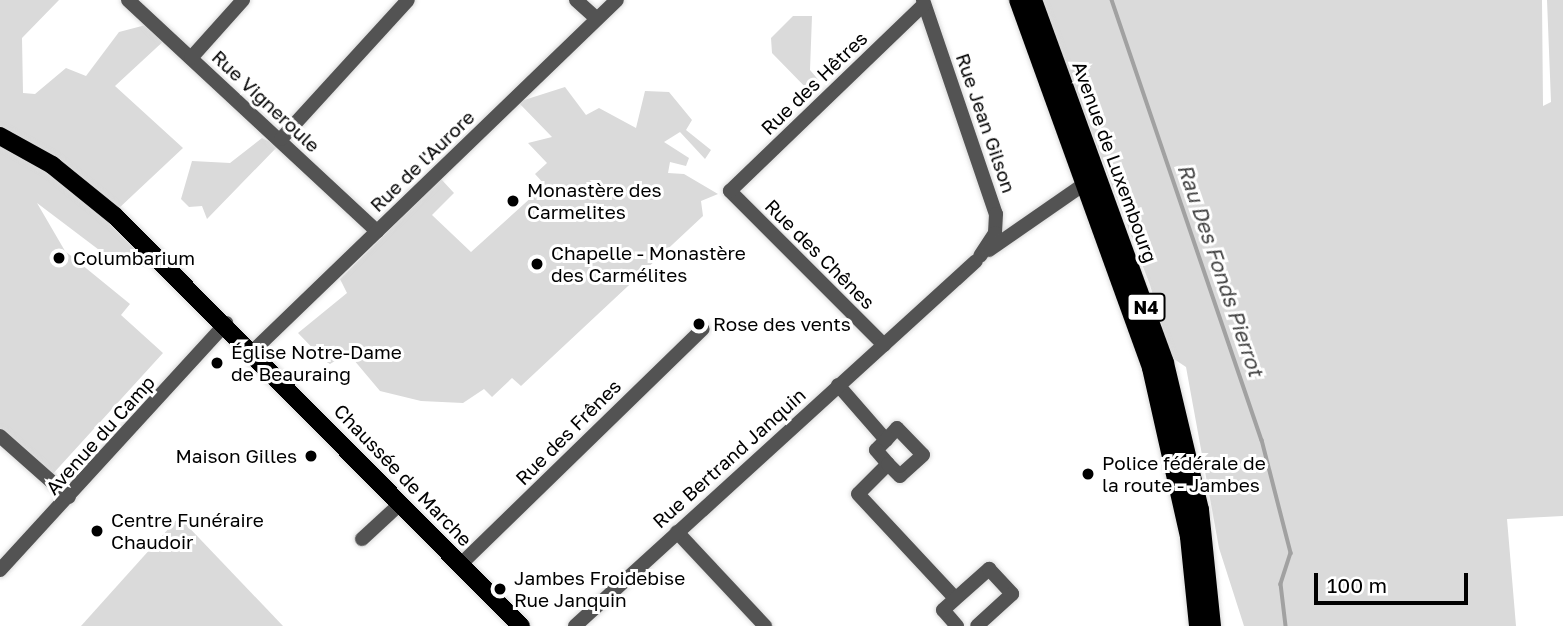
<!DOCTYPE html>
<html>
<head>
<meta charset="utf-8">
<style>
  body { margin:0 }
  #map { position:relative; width:1563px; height:626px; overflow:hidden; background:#fff; font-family:"Golos Text",sans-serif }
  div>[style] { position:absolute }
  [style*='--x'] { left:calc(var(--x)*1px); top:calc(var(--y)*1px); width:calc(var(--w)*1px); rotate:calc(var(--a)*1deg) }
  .green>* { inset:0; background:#dadada }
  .stream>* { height:3.5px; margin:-1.75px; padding:0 1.75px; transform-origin:1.75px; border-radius:1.75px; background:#a1a1a1 }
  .roads { filter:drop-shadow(0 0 2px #dbdbdb) drop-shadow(0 0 2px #dbdbdb) }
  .minor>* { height:14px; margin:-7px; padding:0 7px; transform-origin:7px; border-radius:7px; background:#535353 }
  .major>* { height:18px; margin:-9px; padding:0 9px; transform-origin:9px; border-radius:9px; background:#000 }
  .dots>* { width:19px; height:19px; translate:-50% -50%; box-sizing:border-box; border:4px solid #fff; border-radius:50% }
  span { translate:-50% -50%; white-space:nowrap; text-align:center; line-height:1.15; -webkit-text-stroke:6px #fff; paint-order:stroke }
  .shield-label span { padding:2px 5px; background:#fff; border:2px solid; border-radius:5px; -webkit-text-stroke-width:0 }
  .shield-label { font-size:18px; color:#000; font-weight:700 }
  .street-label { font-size:19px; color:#000 }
  .poi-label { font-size:19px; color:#000 }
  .left { translate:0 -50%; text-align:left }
  .right { translate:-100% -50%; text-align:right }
  .water-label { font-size:21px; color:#424242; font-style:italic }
  .scale { position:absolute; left:1314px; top:573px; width:154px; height:32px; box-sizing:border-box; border:4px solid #000; border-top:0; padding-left:9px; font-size:21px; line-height:24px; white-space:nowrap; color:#000; -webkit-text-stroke:5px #fff; paint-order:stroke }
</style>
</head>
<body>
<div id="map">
  <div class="green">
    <div style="clip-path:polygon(0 0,59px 0,22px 38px,23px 93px,35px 94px,66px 68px,86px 76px,119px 32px,161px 21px,168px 37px,115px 86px,183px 148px,118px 209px,155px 269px,115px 262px,37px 203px,65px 251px,130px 304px,121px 315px,163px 353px,50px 477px,0 432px)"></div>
    <div style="clip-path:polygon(1041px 0,1542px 0,1543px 106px,1551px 102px,1547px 0,1563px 0,1563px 516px,1507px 519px,1516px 626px,1244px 626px,1219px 548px,1186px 367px,1171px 357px,1150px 285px)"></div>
    <div style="clip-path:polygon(793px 16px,812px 16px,810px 70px,821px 83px,812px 94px,772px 53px,771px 38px)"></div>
    <div style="clip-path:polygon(565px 87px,586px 115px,599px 108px,636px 128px,645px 91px,669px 92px,692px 120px,686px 130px,711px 150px,705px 159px,680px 132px,664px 142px,689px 158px,686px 166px,670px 162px,668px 173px,684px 174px,718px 194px,701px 201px,703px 216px,521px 386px,512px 378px,492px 397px,484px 389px,463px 403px,421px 401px,380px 391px,348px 353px,330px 364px,325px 361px,298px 333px,347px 293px,340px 279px,441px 179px,454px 193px,432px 215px,471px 252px,545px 185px,535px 174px,547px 163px,528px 143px,552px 137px,518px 102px)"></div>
    <div style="clip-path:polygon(262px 138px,278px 146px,207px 219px,202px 206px,189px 207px,181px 199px,192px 161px,230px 163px)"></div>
    <div style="clip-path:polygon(179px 517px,283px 626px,81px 626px)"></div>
  </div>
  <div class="stream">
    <div style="--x:1112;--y:0;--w:465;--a:71.2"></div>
    <div style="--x:1262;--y:440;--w:117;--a:75.6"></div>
    <div style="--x:1291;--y:553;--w:33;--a:108"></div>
    <div style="--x:1281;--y:584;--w:42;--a:83.2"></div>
  </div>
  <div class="roads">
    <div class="minor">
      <div style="--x:128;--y:0;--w:340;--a:42.9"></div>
      <div style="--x:576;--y:0;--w:28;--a:42"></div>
      <div style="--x:923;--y:0;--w:226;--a:71.2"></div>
      <div style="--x:996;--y:214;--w:19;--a:93"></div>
      <div style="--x:995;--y:233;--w:27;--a:123"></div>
      <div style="--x:191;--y:58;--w:78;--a:-48.1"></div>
      <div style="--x:281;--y:139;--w:188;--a:-47.6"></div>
      <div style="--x:989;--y:250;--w:126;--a:-34.7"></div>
      <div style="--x:884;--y:345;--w:218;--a:-135"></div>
      <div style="--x:730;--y:191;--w:269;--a:-43.9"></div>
      <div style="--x:254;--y:350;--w:504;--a:-43.96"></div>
      <div style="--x:838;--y:385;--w:73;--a:48.9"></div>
      <div style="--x:886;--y:440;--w:14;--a:135"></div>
      <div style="--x:876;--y:450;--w:18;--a:49"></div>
      <div style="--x:888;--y:464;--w:42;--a:135"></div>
      <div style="--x:858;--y:494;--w:142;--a:47"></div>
      <div style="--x:0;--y:436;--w:92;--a:41.5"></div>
      <div style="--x:886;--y:440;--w:16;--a:-47"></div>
      <div style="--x:897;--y:428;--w:37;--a:46"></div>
      <div style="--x:923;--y:455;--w:31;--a:138"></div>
      <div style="--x:900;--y:476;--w:17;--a:-135"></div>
      <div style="--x:677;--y:532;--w:129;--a:46.9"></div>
      <div style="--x:362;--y:539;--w:53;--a:-42.7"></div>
      <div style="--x:461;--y:564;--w:337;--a:-44.2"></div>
      <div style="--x:0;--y:570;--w:335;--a:-47.5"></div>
      <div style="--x:575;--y:626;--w:542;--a:-42.31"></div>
      <div style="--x:957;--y:626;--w:21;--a:-131"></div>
      <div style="--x:943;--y:610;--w:62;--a:-41.7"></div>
      <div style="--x:989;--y:569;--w:34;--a:47"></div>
      <div style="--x:1012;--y:594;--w:47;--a:137.6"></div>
    </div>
    <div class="major">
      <div style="--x:1018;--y:0;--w:391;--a:70.1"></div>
      <div style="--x:1151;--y:368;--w:173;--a:77.3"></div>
      <div style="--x:1189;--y:537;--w:89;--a:84.2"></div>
      <div style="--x:1033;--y:0;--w:386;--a:70"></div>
      <div style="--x:1165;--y:363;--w:151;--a:76.6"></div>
      <div style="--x:1200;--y:510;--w:117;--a:84.1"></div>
      <div style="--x:0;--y:136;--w:60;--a:29.1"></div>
      <div style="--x:52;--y:165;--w:81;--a:39"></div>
      <div style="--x:115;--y:216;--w:577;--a:45.28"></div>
    </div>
  </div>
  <div class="dots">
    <div style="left:513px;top:201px;background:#000"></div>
    <div style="left:59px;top:258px;background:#000"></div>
    <div style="left:537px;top:264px;background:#000"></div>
    <div style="left:699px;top:324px;background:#000"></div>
    <div style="left:217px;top:363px;background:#000"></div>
    <div style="left:311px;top:456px;background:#000"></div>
    <div style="left:1088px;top:474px;background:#000"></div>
    <div style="left:97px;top:531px;background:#000"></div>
    <div style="left:500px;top:589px;background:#000"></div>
  </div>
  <div class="shield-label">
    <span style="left:1146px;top:307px">N4</span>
  </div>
  <div class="street-label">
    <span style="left:814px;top:83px;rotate:-44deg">Rue des Hêtres</span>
    <span style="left:266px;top:101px;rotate:43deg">Rue Vigneroule</span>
    <span style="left:986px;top:123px;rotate:71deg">Rue Jean Gilson</span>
    <span style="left:422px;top:161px;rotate:-44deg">Rue de l'Aurore</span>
    <span style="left:1115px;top:162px;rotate:70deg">Avenue de Luxembourg</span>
    <span style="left:820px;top:254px;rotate:45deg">Rue des Chênes</span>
    <span style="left:568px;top:432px;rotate:-45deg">Rue des Frênes</span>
    <span style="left:100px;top:435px;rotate:-48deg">Avenue du Camp</span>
    <span style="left:729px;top:458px;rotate:-42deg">Rue Bertrand Janquin</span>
    <span style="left:403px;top:475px;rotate:46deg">Chaussée de Marche</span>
  </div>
  <div class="poi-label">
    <span class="left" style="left:527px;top:201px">Monastère des<br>Carmelites</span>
    <span class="left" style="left:551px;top:264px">Chapelle - Monastère<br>des Carmélites</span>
    <span class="left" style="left:73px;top:258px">Columbarium</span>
    <span class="left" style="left:713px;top:324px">Rose des vents</span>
    <span class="left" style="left:231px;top:363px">Église Notre-Dame<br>de Beauraing</span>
    <span class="right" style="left:297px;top:456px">Maison Gilles</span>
    <span class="left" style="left:1102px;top:474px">Police fédérale de<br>la route - Jambes</span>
    <span class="left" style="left:111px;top:531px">Centre Funéraire<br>Chaudoir</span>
    <span class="left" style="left:514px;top:589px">Jambes Froidebise<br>Rue Janquin</span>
  </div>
  <div class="water-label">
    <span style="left:1221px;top:270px;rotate:71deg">Rau Des Fonds Pierrot</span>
  </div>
  <div class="scale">100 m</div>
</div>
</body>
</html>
